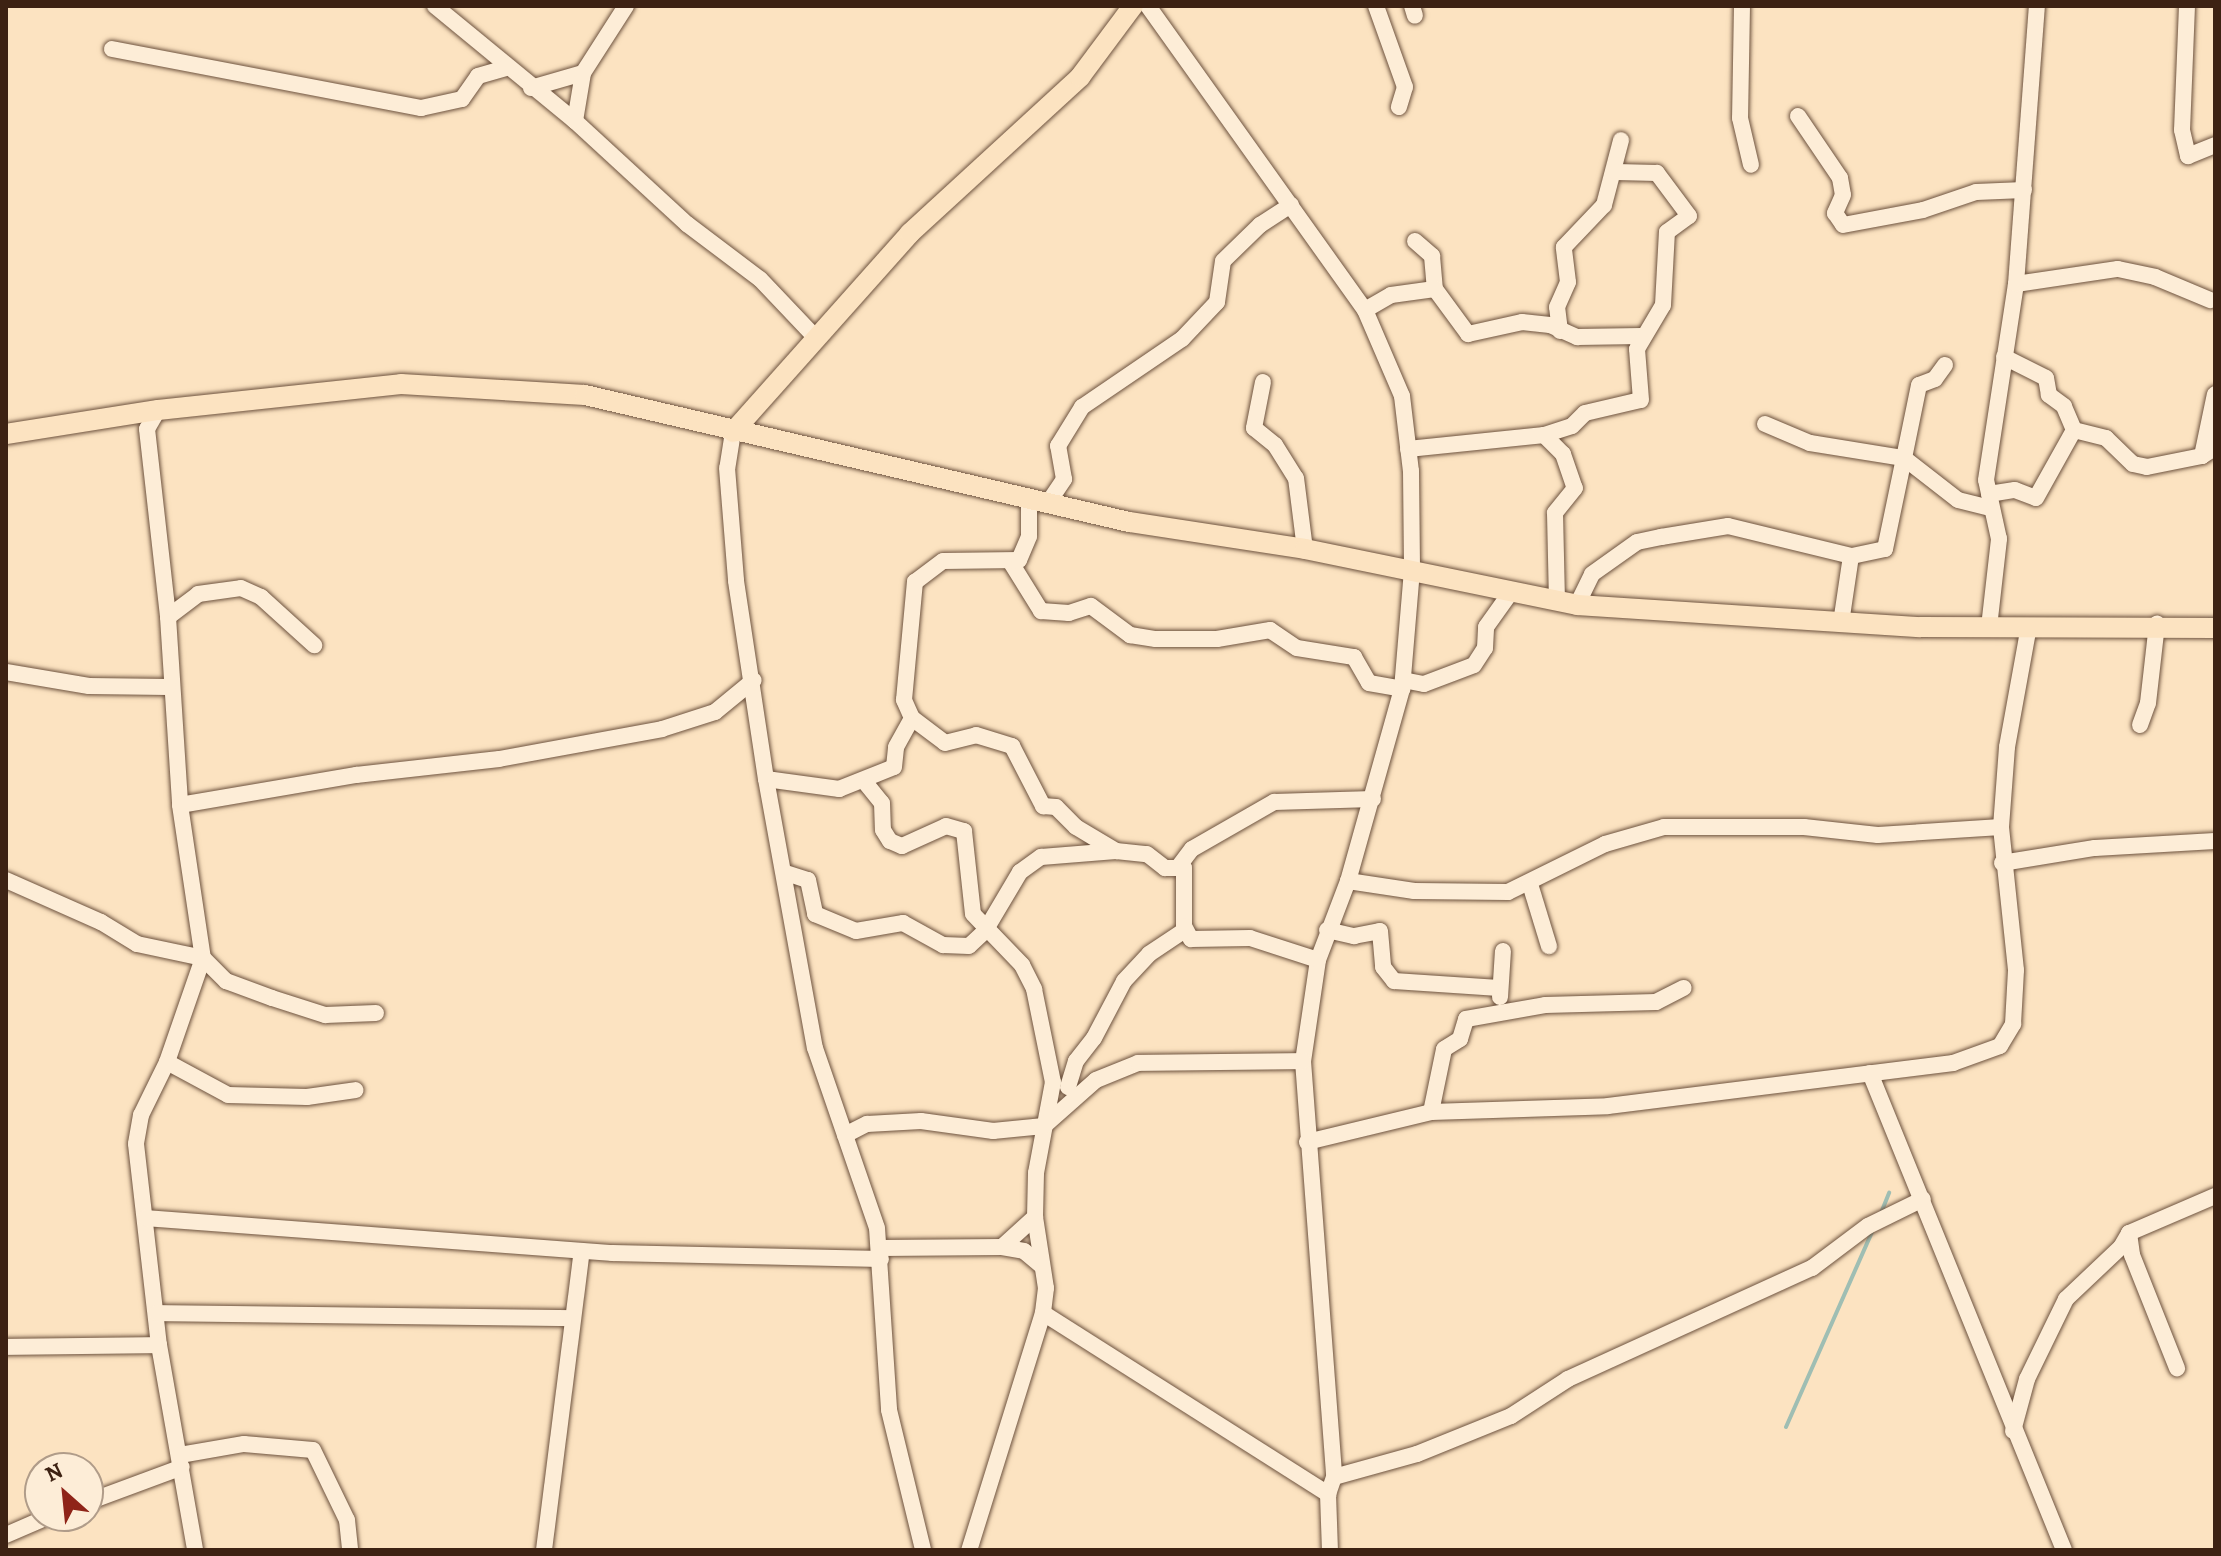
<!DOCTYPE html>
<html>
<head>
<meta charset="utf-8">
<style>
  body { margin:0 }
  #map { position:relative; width:2221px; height:1556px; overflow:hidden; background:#fce3c1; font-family:Alegreya,serif }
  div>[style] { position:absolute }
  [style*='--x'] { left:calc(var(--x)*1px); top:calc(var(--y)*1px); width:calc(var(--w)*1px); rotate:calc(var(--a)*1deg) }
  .stream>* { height:4px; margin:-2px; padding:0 2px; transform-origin:2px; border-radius:2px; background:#9fbeb3 }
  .roads { filter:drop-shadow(0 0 2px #6d523e) drop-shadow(0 0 2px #6d523e) }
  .minor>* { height:16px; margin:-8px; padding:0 8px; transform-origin:8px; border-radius:8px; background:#fdedd7 }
  .major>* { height:20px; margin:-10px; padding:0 10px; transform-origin:10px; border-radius:10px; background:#fce3c1 }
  span { translate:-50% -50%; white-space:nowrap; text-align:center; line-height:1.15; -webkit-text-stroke:7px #fdedd7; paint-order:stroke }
  .frame { position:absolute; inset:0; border:8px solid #3d2213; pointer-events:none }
  .north { position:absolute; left:24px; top:1452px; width:80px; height:80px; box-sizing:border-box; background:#fdedd7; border:2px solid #b09c89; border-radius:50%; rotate:333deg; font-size:22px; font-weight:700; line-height:32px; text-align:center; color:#3d2213 }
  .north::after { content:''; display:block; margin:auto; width:28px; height:36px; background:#8f2418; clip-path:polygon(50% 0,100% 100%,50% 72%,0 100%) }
</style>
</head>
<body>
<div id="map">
  <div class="stream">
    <div style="--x:1881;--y:1213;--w:22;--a:-68"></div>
    <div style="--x:1786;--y:1427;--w:213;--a:-66.2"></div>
  </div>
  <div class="roads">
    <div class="minor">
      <div style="--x:435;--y:6;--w:181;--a:39.4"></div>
      <div style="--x:575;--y:121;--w:152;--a:42.6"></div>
      <div style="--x:687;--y:224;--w:91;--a:37"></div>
      <div style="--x:760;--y:279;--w:81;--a:46.5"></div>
      <div style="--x:1148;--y:6;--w:374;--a:54.5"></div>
      <div style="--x:1365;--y:310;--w:94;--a:66.7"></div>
      <div style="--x:1402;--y:396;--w:76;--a:83.2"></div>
      <div style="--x:1411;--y:471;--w:99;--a:89.4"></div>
      <div style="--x:1412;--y:570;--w:119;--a:94.8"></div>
      <div style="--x:1402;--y:689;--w:199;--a:105.7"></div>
      <div style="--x:1348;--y:881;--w:85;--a:110.8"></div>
      <div style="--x:1318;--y:960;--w:102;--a:98.4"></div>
      <div style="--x:1303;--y:1061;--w:417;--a:85.7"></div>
      <div style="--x:1334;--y:1477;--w:18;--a:109"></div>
      <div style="--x:1328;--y:1494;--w:56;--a:88"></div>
      <div style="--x:1376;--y:6;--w:86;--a:70.3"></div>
      <div style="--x:1405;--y:87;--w:21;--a:107"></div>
      <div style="--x:1412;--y:6;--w:10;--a:73"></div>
      <div style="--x:1742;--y:6;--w:112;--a:91"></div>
      <div style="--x:1740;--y:118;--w:48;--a:76.8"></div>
      <div style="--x:2187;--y:6;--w:124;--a:92.3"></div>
      <div style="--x:2182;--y:130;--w:27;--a:77"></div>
      <div style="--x:2188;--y:156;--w:29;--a:-22"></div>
      <div style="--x:112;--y:49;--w:315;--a:10.8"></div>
      <div style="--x:421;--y:108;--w:42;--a:-12.4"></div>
      <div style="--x:462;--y:99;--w:28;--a:-55"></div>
      <div style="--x:478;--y:76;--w:29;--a:-16"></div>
      <div style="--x:531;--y:88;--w:54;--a:-16.1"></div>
      <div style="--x:583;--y:73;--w:80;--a:-57.3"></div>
      <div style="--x:1798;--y:116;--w:75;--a:55.9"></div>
      <div style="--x:1840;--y:178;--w:17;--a:80"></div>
      <div style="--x:1843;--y:195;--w:20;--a:114"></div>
      <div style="--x:1835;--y:213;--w:14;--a:56"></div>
      <div style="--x:1843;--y:225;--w:81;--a:-10.6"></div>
      <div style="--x:1923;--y:210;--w:56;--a:-18.8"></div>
      <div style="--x:1976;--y:192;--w:48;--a:-2.4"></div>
      <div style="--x:575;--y:121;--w:49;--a:-80.5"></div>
      <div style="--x:1415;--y:241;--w:23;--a:41"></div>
      <div style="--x:1432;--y:256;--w:33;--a:85"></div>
      <div style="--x:1435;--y:289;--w:56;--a:53.7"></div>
      <div style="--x:1468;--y:334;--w:55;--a:-12.5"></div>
      <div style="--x:1522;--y:322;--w:28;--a:6"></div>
      <div style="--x:1550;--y:325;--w:30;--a:24"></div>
      <div style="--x:1577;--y:337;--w:64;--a:-0.9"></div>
      <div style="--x:2016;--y:284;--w:103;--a:-8.4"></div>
      <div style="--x:2118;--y:269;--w:38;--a:12"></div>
      <div style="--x:2155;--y:277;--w:60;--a:22.7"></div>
      <div style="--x:1365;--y:310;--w:30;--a:-30"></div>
      <div style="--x:1391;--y:295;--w:44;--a:-7.8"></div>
      <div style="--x:1560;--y:331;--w:24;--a:-97"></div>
      <div style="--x:1557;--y:307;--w:27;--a:-66"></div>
      <div style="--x:1568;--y:282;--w:35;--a:-97"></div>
      <div style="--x:1564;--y:247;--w:58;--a:-46.4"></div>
      <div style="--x:1604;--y:205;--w:67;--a:-75.3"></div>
      <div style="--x:1945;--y:365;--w:17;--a:126"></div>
      <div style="--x:1935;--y:379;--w:17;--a:159"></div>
      <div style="--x:1919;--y:385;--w:75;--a:101.6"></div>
      <div style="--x:1904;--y:458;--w:68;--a:37.9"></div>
      <div style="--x:1958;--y:500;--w:32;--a:14"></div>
      <div style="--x:1263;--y:382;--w:47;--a:101.1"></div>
      <div style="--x:1254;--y:428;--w:27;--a:39"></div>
      <div style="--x:1275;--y:445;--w:39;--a:58"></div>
      <div style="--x:1296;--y:478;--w:72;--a:82.8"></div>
      <div style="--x:158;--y:410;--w:22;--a:120"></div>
      <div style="--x:147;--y:429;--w:189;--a:83.6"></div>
      <div style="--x:168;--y:617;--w:188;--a:86.3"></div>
      <div style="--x:180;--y:805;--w:155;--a:81.5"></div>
      <div style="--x:203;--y:958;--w:110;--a:109.1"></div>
      <div style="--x:167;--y:1062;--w:59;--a:116.1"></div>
      <div style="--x:141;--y:1115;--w:29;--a:100"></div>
      <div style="--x:136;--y:1144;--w:202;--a:83.5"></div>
      <div style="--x:159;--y:1345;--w:208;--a:80"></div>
      <div style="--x:1765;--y:424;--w:49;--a:22.9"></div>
      <div style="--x:1810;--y:443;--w:95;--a:9.1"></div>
      <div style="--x:1904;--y:458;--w:93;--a:101.8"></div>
      <div style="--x:1885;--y:549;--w:35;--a:168"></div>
      <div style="--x:1851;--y:556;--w:68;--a:98.5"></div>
      <div style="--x:2074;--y:430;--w:33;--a:14"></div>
      <div style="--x:2106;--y:438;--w:37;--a:44"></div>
      <div style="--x:2133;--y:464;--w:14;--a:12"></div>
      <div style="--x:2147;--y:467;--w:56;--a:-11.3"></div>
      <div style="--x:2202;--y:456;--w:15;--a:-32"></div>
      <div style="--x:733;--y:432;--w:36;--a:99"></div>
      <div style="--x:727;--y:468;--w:113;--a:85.4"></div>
      <div style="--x:736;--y:581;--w:200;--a:81.4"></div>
      <div style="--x:766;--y:779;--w:273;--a:79.7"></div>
      <div style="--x:815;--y:1048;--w:190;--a:71"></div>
      <div style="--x:877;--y:1228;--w:182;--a:86.2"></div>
      <div style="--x:889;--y:1410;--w:144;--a:76.3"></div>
      <div style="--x:1544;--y:435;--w:27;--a:45"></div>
      <div style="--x:1563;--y:454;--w:36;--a:71"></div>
      <div style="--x:1575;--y:488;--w:32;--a:129"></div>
      <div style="--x:1555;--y:513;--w:88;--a:88.7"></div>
      <div style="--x:1408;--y:449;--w:137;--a:-5.9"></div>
      <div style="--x:1544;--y:435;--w:29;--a:-18"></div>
      <div style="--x:1572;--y:426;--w:18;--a:-45"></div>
      <div style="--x:1585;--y:413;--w:57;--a:-13.1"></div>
      <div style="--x:1641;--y:400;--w:51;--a:-94.5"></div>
      <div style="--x:1637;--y:349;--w:51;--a:-59.4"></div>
      <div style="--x:1663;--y:305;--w:73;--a:-86.9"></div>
      <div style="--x:1667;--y:232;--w:27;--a:-36"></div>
      <div style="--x:1689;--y:216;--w:54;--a:-126.7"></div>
      <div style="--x:1657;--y:173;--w:41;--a:-178.6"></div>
      <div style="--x:2202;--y:456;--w:63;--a:-78.2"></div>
      <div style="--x:1989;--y:494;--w:26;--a:-9"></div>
      <div style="--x:2015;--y:490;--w:22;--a:21"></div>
      <div style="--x:2036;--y:498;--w:78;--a:-60.8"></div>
      <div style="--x:2074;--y:430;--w:26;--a:-113"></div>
      <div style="--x:2064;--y:406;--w:19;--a:-144"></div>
      <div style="--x:2049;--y:395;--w:17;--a:-100"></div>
      <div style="--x:2046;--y:378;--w:47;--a:-153.4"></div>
      <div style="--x:1048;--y:503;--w:29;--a:-56"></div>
      <div style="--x:1064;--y:479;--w:34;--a:-100"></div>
      <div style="--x:1058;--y:446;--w:46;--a:-58.4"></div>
      <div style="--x:1082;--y:407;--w:121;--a:-34.2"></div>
      <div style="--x:1182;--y:339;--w:51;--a:-46.6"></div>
      <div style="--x:1217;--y:302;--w:41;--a:-81.7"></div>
      <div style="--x:1223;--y:261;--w:52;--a:-44.2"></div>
      <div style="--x:1260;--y:225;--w:37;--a:-33"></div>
      <div style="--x:1010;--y:561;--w:59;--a:58.2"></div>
      <div style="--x:1041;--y:611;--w:28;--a:4"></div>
      <div style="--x:1069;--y:613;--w:23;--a:-18"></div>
      <div style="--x:1091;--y:606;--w:49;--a:36.6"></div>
      <div style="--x:1130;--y:635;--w:26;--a:9"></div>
      <div style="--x:1156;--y:639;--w:61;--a:0"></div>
      <div style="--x:1217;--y:639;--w:54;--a:-9.6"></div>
      <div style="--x:1270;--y:630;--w:32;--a:34"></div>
      <div style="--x:1297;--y:648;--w:58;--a:9"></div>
      <div style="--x:1354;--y:657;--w:30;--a:60"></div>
      <div style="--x:1369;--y:683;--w:34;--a:10"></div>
      <div style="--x:1577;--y:605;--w:34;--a:-64"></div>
      <div style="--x:1592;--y:574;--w:55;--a:-35.4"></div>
      <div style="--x:1637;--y:542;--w:25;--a:-12"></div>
      <div style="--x:1661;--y:537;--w:68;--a:-9.3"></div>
      <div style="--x:1728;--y:526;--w:127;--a:13.7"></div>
      <div style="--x:168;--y:617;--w:38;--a:-37"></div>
      <div style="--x:198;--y:594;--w:43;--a:-7.9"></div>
      <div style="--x:241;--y:588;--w:22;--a:24"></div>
      <div style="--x:261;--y:597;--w:72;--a:42.2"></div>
      <div style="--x:1989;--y:627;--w:89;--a:-83.5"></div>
      <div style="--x:1999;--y:539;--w:60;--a:-102.4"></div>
      <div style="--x:1986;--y:480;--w:198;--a:-81.3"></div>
      <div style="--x:2016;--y:284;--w:279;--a:-85.7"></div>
      <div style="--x:6;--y:672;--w:84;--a:9.6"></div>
      <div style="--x:89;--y:686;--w:79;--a:0.7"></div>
      <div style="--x:1403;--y:680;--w:21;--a:11"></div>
      <div style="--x:1424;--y:684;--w:53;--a:-20.8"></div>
      <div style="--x:1474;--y:665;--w:20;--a:-57"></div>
      <div style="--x:1485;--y:648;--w:21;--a:-87"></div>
      <div style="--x:1486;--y:627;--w:43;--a:-54.5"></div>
      <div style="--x:912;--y:718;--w:41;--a:37.1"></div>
      <div style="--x:945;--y:743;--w:32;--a:-14"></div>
      <div style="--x:976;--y:735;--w:38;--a:17"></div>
      <div style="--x:1012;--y:746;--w:68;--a:62.7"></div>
      <div style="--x:1043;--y:806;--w:13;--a:4"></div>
      <div style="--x:1056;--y:807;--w:28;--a:45"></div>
      <div style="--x:1076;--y:827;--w:47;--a:31"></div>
      <div style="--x:1116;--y:851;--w:31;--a:6"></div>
      <div style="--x:1147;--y:854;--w:23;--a:38"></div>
      <div style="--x:1165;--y:868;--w:19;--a:0"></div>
      <div style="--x:1184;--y:868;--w:58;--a:90"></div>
      <div style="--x:1184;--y:926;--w:15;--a:62"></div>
      <div style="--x:1191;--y:939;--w:59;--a:-1"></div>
      <div style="--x:1250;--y:938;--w:71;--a:17.9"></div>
      <div style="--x:2140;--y:725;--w:23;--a:-70"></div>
      <div style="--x:2148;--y:703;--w:80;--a:-83.5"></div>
      <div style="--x:766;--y:779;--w:74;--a:7.8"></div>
      <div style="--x:839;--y:789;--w:59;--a:-21.8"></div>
      <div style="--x:894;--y:767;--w:20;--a:-84"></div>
      <div style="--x:896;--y:747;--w:33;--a:-61"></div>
      <div style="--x:912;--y:718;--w:20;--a:-114"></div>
      <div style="--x:904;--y:700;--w:119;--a:-84.7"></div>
      <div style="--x:915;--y:582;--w:35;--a:-37"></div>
      <div style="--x:943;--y:561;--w:76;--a:-0.8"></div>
      <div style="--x:1019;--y:560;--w:26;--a:-67"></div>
      <div style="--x:1029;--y:536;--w:37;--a:-90"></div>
      <div style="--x:864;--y:781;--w:28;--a:51"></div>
      <div style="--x:882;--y:803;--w:27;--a:88"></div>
      <div style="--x:883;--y:830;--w:13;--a:58"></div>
      <div style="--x:890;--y:841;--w:13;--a:23"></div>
      <div style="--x:902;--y:846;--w:48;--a:-24.4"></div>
      <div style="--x:946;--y:826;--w:19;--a:16"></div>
      <div style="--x:964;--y:831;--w:83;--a:83.8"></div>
      <div style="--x:973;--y:914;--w:71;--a:46.1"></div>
      <div style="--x:1022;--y:965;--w:27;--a:63"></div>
      <div style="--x:1034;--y:989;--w:95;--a:78.5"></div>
      <div style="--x:1053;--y:1082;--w:93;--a:100.6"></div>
      <div style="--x:1036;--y:1173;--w:44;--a:91.3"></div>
      <div style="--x:1035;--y:1217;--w:72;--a:81.2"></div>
      <div style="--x:1046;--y:1288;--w:25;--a:97"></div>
      <div style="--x:1043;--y:1313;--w:248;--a:107.3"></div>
      <div style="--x:180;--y:805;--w:179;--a:-9.7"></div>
      <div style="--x:356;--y:775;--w:144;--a:-6.4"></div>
      <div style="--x:499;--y:759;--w:166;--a:-10.4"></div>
      <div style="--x:662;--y:729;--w:56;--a:-17.8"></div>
      <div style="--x:715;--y:712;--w:50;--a:-39.4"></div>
      <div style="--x:2002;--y:863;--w:94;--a:-9.2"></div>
      <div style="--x:2095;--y:848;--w:120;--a:-3.3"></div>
      <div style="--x:1179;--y:866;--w:21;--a:-53"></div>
      <div style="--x:1192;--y:849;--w:95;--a:-29.8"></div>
      <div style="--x:1274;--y:802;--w:99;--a:-1.7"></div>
      <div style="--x:786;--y:873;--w:23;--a:18"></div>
      <div style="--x:808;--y:880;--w:35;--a:78"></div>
      <div style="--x:815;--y:914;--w:44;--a:22.5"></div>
      <div style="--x:856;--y:931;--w:48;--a:-9.7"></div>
      <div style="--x:903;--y:923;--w:46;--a:28.8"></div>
      <div style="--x:943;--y:945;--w:26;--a:2"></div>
      <div style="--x:969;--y:946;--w:22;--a:-43"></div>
      <div style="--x:985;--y:931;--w:69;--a:-59.3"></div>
      <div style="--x:1020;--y:872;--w:26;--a:-36"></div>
      <div style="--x:1041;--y:857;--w:75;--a:-4.6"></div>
      <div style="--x:6;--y:880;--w:104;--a:23.9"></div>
      <div style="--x:101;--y:922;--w:42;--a:31.4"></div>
      <div style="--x:137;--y:944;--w:67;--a:12"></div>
      <div style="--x:203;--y:958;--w:33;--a:45"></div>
      <div style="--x:226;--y:981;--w:49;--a:20.3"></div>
      <div style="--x:272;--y:998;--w:56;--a:17.8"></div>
      <div style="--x:325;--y:1015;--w:51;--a:-2.2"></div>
      <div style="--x:1348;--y:881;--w:67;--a:8.6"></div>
      <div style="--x:1414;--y:891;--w:94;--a:0.6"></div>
      <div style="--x:1508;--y:892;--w:108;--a:-26.3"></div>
      <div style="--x:1605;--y:844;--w:61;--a:-16.1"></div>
      <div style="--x:1664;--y:827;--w:140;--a:0"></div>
      <div style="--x:1804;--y:827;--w:74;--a:6.2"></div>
      <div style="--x:1878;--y:835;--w:123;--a:-3.7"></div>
      <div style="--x:1530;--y:884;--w:65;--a:73"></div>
      <div style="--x:1327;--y:930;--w:28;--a:13"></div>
      <div style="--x:1354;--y:936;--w:26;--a:-11"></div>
      <div style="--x:1380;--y:931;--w:36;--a:85"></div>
      <div style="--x:1383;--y:967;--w:18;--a:52"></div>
      <div style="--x:1394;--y:981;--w:105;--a:3.8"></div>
      <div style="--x:1500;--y:997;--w:46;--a:-86.3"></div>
      <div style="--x:167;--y:1062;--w:69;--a:28.4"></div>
      <div style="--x:228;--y:1095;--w:79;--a:1.5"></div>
      <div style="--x:307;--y:1097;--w:49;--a:-8.1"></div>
      <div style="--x:1870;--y:1073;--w:515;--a:67.87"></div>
      <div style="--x:1068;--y:1087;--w:27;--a:-73"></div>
      <div style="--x:1076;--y:1061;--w:29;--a:-52"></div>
      <div style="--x:1094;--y:1038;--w:64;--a:-62.2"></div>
      <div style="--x:1124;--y:981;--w:37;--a:-47"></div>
      <div style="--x:1149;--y:954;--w:43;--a:-33.7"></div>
      <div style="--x:1431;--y:1112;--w:64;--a:-78.3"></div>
      <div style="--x:1444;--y:1049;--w:19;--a:-32"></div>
      <div style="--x:1460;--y:1039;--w:21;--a:-73"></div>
      <div style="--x:1466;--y:1019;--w:80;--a:-10"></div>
      <div style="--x:1545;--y:1005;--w:111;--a:-1.5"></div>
      <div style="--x:1656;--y:1002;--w:31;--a:-27"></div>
      <div style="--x:845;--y:1135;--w:25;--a:-27"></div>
      <div style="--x:867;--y:1124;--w:54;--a:-3.2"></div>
      <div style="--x:921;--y:1121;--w:73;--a:7.9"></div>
      <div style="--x:993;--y:1131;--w:51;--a:-5.6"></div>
      <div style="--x:1044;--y:1126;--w:69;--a:-41.5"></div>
      <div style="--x:1096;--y:1080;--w:45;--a:-22"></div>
      <div style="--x:1138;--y:1063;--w:165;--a:-0.7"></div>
      <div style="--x:1307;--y:1142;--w:128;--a:-13.6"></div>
      <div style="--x:1431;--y:1112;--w:177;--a:-1.9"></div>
      <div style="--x:1608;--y:1106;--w:348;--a:-7.1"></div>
      <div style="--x:1953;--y:1063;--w:50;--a:-19.9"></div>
      <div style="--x:2000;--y:1046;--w:26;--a:-59"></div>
      <div style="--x:2013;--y:1024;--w:54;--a:-86.8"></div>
      <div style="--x:2016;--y:970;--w:144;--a:-96"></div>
      <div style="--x:2001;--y:827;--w:80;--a:-85.7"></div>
      <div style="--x:2007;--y:747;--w:123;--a:-79.7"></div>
      <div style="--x:146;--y:1218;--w:467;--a:4.3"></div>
      <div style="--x:612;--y:1253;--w:269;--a:1.3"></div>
      <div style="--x:2129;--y:1233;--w:22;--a:82"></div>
      <div style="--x:2132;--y:1255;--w:122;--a:68.3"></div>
      <div style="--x:1002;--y:1247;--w:45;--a:-42.3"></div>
      <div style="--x:881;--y:1248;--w:121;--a:-0.5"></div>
      <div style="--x:1002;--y:1247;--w:22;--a:10"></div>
      <div style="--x:1024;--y:1251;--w:23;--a:40"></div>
      <div style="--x:157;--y:1313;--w:414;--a:0.7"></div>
      <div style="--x:1043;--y:1313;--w:338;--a:32.4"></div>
      <div style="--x:6;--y:1347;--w:153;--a:-0.7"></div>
      <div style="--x:2013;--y:1431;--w:54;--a:-74.9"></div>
      <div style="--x:2027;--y:1379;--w:89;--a:-64"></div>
      <div style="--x:2066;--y:1299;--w:76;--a:-43.4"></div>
      <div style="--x:2121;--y:1247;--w:16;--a:-60"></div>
      <div style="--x:2129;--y:1233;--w:94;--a:-23.3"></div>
      <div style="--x:180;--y:1455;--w:65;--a:-9.8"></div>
      <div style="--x:244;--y:1444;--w:69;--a:5"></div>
      <div style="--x:313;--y:1450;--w:78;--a:64.1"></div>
      <div style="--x:347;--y:1520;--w:30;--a:84"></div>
      <div style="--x:1334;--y:1477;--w:86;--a:-15.5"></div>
      <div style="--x:1417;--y:1454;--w:101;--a:-22"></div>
      <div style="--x:1511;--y:1416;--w:68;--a:-33"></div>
      <div style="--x:1568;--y:1379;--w:268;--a:-24.5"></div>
      <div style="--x:1812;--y:1268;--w:70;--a:-36.9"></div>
      <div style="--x:1868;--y:1226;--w:61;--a:-26.1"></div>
      <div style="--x:88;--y:1502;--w:100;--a:-20.4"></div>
      <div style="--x:6;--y:1535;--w:48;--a:-23.4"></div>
      <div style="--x:544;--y:1550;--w:301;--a:-82.8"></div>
    </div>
    <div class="major">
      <div style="--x:733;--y:432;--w:266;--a:-48.3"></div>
      <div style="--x:910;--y:233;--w:231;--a:-42.5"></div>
      <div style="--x:1080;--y:77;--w:89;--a:-53.3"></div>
      <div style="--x:6;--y:434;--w:154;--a:-9"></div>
      <div style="--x:158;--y:410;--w:244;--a:-6.1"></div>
      <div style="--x:401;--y:384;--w:184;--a:3.4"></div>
      <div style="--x:585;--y:395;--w:559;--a:13.14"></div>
      <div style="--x:1129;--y:522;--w:178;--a:8.7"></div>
      <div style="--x:1305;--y:549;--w:278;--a:11.6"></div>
      <div style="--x:1577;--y:605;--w:344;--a:3.7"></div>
      <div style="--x:1920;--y:627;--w:295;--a:0.2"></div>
    </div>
  </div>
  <div class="frame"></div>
  <div class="north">N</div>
</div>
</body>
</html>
